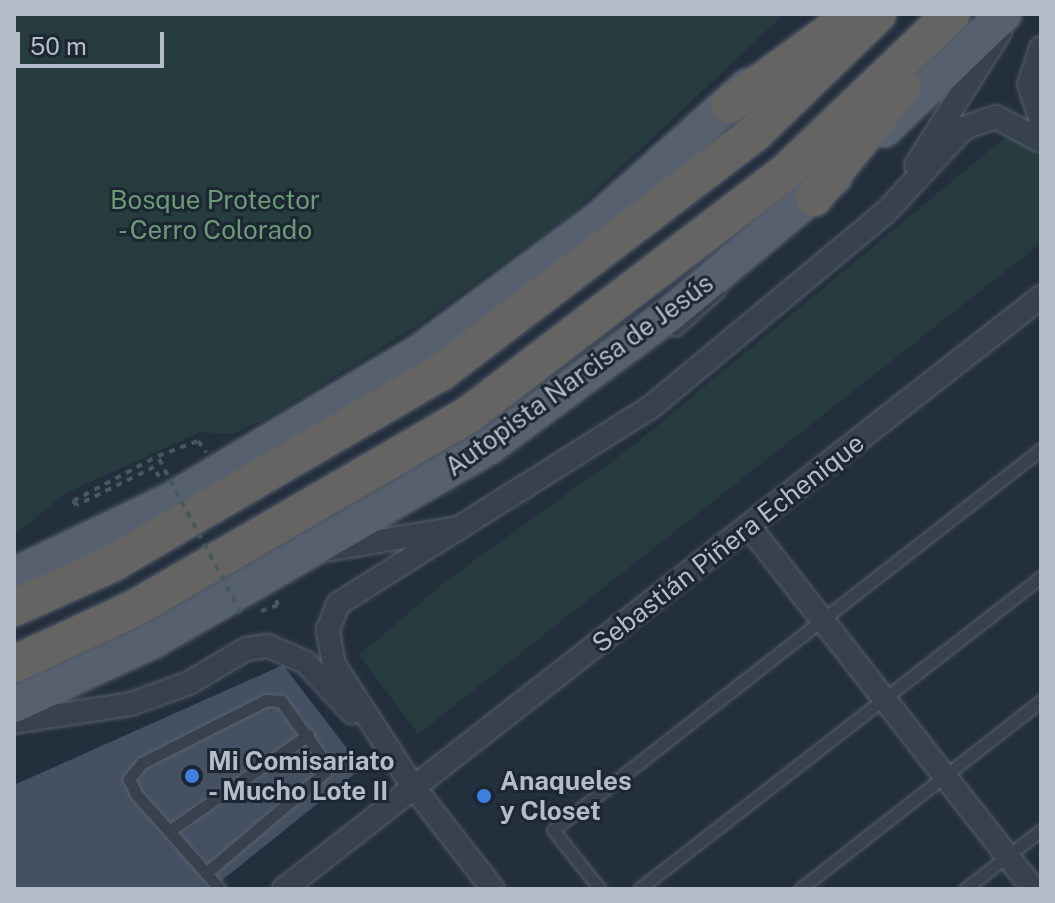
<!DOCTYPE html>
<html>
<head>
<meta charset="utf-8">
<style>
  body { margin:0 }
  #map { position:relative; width:1055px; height:903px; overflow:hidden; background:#242f3e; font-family:"Public Sans",sans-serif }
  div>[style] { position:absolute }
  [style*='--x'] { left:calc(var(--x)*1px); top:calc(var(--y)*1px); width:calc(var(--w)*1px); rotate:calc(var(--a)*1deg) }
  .green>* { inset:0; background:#263c3f }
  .building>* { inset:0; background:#455162 }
  .path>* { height:4px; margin-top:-2px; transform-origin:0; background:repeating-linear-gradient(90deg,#44595c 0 6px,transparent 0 12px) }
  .roads { filter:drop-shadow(0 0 2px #565f6c) drop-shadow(0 0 2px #565f6c) }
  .service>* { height:11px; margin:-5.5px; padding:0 5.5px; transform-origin:5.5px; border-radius:5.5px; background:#38414e }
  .minor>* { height:22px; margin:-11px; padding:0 11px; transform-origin:11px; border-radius:11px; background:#38414e }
  .primary>* { height:34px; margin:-17px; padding:0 17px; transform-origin:17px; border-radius:17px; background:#56606e }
  .trunk>* { height:36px; margin:-18px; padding:0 18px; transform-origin:18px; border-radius:18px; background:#656462 }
  .path-bridge>* { height:4px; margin-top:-2px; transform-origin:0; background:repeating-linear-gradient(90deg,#44595c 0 6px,transparent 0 12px) }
  .dots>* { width:22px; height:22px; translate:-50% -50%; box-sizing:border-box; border:4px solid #1d2633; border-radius:50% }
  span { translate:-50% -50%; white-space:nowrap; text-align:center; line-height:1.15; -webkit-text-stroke:6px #1d2633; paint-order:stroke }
  .park-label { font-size:26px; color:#6b9a76 }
  .street-label { font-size:26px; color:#b4bcc9 }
  .poi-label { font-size:26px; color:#b4bcc9; font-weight:700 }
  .left { translate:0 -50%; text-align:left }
  .frame { position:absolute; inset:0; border:16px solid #b4bcc9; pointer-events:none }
  .scale { position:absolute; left:16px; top:32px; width:148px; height:36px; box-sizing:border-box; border:4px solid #b4bcc9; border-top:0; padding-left:10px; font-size:24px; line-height:28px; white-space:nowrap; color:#b4bcc9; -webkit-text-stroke:6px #1d2633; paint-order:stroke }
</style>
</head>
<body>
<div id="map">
  <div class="green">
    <div style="clip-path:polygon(14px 14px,784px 14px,574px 212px,418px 325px,268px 418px,232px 434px,200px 432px,66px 493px,14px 535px)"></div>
    <div style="clip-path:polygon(1015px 129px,1041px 161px,1041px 243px,418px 734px,359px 655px,446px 581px,629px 449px)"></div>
  </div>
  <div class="building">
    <div style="clip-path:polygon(283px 665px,362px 768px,211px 889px,14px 889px,14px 785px)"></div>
  </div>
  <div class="path">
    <div style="--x:159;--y:477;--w:11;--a:-117"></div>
    <div style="--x:154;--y:467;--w:86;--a:153.7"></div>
    <div style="--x:77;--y:505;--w:6;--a:-135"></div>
    <div style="--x:73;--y:501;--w:96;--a:-27.9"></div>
    <div style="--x:158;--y:456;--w:43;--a:-20.6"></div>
    <div style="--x:198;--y:441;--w:14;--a:54"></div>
    <div style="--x:261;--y:611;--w:18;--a:-19"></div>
    <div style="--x:278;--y:605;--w:5;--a:-112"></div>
  </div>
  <div class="roads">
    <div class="service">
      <div style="--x:676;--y:330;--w:58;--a:-42.2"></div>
      <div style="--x:169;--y:831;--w:169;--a:-34.6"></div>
      <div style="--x:206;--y:873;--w:156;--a:-40.3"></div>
      <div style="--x:325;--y:772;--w:13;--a:-99"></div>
      <div style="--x:323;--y:759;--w:72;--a:-125.9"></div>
      <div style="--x:281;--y:701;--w:15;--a:-176"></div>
      <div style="--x:266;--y:700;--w:139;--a:153.1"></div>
      <div style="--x:142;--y:763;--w:21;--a:129"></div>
      <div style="--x:129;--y:779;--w:17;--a:65"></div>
      <div style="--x:136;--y:794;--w:50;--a:48.3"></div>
      <div style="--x:169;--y:831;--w:56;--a:48.6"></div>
      <div style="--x:206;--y:873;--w:21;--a:49"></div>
      <div style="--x:600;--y:889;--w:75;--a:-128.5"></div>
      <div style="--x:553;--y:830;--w:619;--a:-37.98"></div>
      <div style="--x:639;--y:889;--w:509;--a:-37.82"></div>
      <div style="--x:800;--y:889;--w:306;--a:-38"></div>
      <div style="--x:965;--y:889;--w:96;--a:-37.8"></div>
    </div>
    <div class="minor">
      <div style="--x:1041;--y:48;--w:38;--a:108"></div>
      <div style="--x:1029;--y:84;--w:38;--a:72"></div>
      <div style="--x:916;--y:165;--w:157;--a:-57.7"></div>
      <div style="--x:751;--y:529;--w:457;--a:51.9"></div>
      <div style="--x:324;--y:550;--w:137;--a:-9.3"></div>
      <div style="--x:14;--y:722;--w:118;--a:-8.7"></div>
      <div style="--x:131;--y:704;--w:62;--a:-19.9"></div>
      <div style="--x:189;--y:683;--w:66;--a:-30.8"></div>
      <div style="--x:246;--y:649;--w:22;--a:-8"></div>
      <div style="--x:268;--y:646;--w:40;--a:23.4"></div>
      <div style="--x:305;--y:662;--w:69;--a:46.8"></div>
      <div style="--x:284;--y:889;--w:961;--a:-38.03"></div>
      <div style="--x:493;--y:889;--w:132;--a:-127.9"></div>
      <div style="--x:412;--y:785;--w:143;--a:-123"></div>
      <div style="--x:334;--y:665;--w:36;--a:-100"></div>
      <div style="--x:328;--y:630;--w:28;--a:-69"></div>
      <div style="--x:338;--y:604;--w:370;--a:-32.2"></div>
      <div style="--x:651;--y:407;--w:304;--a:-39.7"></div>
      <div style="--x:885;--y:213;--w:116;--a:-47.1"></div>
      <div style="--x:964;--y:128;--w:34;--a:-19"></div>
      <div style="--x:996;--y:117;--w:51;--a:28.1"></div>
    </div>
    <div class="primary">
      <div style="--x:884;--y:130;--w:167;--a:-44"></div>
      <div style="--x:14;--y:575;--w:174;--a:-25.5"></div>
      <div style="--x:171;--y:500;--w:291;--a:-30.8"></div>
      <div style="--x:421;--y:351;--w:222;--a:-36.6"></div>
      <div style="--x:599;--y:219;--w:200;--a:-41.8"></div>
      <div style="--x:14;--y:705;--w:151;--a:-24.7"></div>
      <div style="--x:151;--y:642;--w:392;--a:-30"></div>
      <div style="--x:490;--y:446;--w:225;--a:-36.3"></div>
      <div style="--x:671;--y:313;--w:213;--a:-39.7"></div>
    </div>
    <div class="trunk">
      <div style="--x:729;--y:105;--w:145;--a:-36"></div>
      <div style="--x:814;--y:198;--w:142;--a:-51.3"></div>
      <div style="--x:14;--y:608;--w:109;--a:-24.4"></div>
      <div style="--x:113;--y:563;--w:378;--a:-30.2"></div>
      <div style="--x:440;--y:373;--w:396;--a:-37.3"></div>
      <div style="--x:755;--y:133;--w:171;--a:-44.1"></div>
      <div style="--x:14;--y:664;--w:133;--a:-24.8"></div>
      <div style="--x:135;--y:608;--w:385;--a:-30.1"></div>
      <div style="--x:468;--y:415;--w:403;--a:-37.4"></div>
      <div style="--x:788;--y:170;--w:226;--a:-43.7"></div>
    </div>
  </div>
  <div class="path-bridge">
    <div style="--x:159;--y:459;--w:177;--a:62"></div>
  </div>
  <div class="dots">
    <div style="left:192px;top:776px;background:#3f7fe0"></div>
    <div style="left:484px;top:796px;background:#3f7fe0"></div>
  </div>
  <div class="park-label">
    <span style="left:215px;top:215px">Bosque Protector<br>- Cerro Colorado</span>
  </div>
  <div class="street-label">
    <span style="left:579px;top:375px;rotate:-36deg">Autopista Narcisa de Jesús</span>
    <span style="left:728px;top:543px;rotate:-38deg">Sebastián Piñera Echenique</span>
  </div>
  <div class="poi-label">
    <span class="left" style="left:208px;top:776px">Mi Comisariato<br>- Mucho Lote II</span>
    <span class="left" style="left:500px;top:796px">Anaqueles<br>y Closet</span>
  </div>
  <div class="frame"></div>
  <div class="scale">50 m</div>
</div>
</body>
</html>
